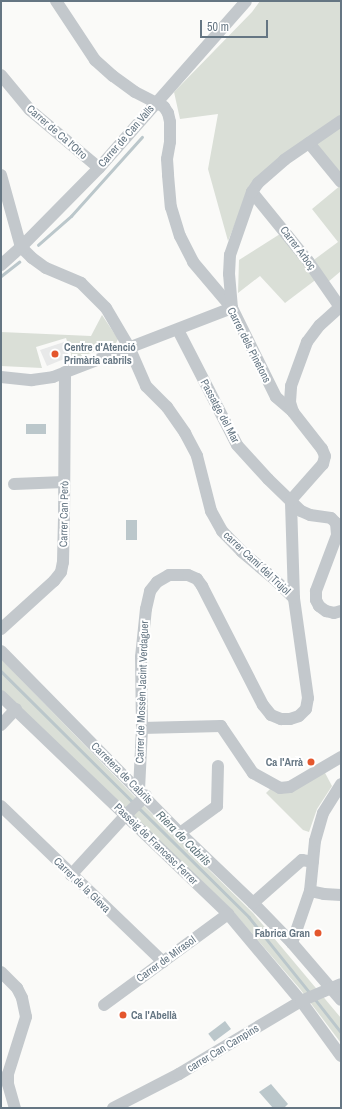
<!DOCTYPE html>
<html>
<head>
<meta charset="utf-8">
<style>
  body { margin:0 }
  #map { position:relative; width:342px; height:1109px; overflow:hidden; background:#fafaf8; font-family:"Archivo Narrow",sans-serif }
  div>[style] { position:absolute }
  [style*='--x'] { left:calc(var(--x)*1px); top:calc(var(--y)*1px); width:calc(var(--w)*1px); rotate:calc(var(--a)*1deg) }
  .built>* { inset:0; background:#e8e9e9 }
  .green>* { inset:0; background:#dadfd7 }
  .water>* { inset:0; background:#bbc7cb; transform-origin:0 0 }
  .stream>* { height:2.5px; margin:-1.25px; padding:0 1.25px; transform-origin:1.25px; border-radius:1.25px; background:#bbc7cb }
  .minor>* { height:12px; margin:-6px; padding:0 6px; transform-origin:6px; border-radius:6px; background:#c3c8cc }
  .dots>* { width:11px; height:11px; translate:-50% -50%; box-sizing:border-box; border:2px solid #fff; border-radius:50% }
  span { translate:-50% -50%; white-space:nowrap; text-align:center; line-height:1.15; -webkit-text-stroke:4px #fff; paint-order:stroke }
  .street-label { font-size:11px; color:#657683 }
  .poi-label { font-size:11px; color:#657683; font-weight:700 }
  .left { translate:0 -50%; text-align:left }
  .right { translate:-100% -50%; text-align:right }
  .water-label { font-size:12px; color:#60757c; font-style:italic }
  .frame { position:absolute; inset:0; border:2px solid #657683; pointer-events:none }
  .scale { position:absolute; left:200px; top:20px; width:68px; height:18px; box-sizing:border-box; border:2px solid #657683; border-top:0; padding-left:5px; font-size:12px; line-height:14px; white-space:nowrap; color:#657683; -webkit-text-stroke:3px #fff; paint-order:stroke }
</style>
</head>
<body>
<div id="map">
  <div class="built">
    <div style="clip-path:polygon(64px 342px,69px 357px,47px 366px,40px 350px)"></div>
  </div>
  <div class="green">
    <div style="clip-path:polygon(260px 1px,341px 1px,341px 174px,308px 138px,253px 180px,228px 241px,208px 169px,218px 114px,180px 119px,174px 92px,252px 12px)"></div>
    <div style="clip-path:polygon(341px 185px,341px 271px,328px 282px,322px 275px,285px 303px,260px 276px,238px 293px,239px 260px,280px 234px,307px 265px,338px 242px,312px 209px)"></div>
    <div style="clip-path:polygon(102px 315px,118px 339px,116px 343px,73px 360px,66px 338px,36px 347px,42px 368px,1px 366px,1px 332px,91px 336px)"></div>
    <div style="clip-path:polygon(1px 659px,137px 799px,253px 913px,341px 1018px,341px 1043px,300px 989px,231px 909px,1px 690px)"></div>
    <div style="clip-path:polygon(324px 771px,332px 786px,317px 809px,309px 832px,303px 830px,266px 793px,272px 787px)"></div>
  </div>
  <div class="water">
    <div style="left:26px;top:424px;width:20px;height:10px"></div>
    <div style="left:126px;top:520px;width:11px;height:20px"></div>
    <div style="left:225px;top:1021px;width:10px;height:21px;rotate:53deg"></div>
    <div style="clip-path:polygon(271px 1084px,288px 1104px,284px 1108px,273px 1108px,259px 1092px)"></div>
  </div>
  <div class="stream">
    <div style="--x:38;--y:245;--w:44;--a:-41.3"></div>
    <div style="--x:71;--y:216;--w:106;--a:-48.1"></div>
    <div style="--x:1;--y:276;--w:23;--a:-38"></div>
    <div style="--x:1;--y:671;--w:187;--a:44.8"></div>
    <div style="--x:139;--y:808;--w:155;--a:44.7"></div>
    <div style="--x:249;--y:917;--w:97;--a:51.2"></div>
    <div style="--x:315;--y:999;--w:42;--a:51.8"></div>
  </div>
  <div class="minor">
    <div style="--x:56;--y:1;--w:71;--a:56.5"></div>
    <div style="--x:95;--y:60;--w:24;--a:42"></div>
    <div style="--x:113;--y:76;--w:27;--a:36"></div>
    <div style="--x:135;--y:92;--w:33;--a:27"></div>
    <div style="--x:164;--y:107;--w:7;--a:56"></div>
    <div style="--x:168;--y:113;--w:9;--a:77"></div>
    <div style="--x:170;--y:122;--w:20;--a:90"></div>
    <div style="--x:170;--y:142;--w:17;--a:100"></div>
    <div style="--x:167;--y:159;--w:16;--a:86"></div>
    <div style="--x:168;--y:175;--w:32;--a:85"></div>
    <div style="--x:171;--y:207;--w:30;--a:73"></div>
    <div style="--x:180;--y:236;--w:29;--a:63"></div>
    <div style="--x:193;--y:262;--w:60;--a:49.7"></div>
    <div style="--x:232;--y:308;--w:99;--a:63.7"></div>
    <div style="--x:276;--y:397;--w:23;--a:41"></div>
    <div style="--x:1;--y:75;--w:45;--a:50.4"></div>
    <div style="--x:30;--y:110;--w:90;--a:40"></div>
    <div style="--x:309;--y:143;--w:50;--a:50.6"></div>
    <div style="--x:1;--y:175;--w:75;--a:74.5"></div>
    <div style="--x:21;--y:247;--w:16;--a:45"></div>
    <div style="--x:32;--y:258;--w:17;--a:36"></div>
    <div style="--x:46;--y:268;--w:38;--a:23"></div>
    <div style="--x:81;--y:283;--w:35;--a:45"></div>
    <div style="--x:106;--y:308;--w:45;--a:59.5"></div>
    <div style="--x:129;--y:347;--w:43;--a:66.4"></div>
    <div style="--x:146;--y:386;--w:30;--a:45"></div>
    <div style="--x:167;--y:407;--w:32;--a:55"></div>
    <div style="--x:185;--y:433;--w:26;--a:62"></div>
    <div style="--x:197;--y:456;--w:57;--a:75.7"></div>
    <div style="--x:211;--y:511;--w:23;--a:61"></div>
    <div style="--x:222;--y:531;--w:29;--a:46"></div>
    <div style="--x:242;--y:552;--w:38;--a:40"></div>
    <div style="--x:271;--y:576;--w:32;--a:44"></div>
    <div style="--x:252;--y:192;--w:89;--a:50.9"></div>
    <div style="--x:308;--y:261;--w:56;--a:55.2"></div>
    <div style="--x:1;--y:265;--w:27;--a:-42"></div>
    <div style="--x:21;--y:247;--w:111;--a:-45.4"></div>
    <div style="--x:99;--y:168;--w:222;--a:-48.6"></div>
    <div style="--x:178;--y:330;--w:129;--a:62.8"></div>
    <div style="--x:237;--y:445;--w:46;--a:47.6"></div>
    <div style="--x:268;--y:479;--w:46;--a:44.1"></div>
    <div style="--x:301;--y:511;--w:10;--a:24"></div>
    <div style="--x:310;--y:515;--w:21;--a:8"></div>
    <div style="--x:331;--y:518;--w:7;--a:45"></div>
    <div style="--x:336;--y:523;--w:12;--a:85"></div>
    <div style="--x:337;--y:535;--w:60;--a:110.6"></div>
    <div style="--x:316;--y:591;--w:9;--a:90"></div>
    <div style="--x:316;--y:600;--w:7;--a:63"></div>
    <div style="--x:319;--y:606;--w:9;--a:36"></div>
    <div style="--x:326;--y:611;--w:8;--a:14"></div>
    <div style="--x:334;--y:613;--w:7;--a:-16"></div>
    <div style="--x:1;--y:377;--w:31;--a:6"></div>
    <div style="--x:32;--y:380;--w:21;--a:-8"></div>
    <div style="--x:53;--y:377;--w:192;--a:-21.1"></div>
    <div style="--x:232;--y:308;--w:34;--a:-95"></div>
    <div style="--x:229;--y:274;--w:19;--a:-87"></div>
    <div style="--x:230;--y:255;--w:67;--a:-70.8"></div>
    <div style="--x:252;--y:192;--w:11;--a:-56"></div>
    <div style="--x:258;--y:183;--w:35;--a:-41"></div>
    <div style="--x:284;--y:160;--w:69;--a:-34.4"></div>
    <div style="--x:14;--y:484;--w:50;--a:-2.3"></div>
    <div style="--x:1;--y:629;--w:72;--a:-42.2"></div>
    <div style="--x:54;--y:581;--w:11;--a:-52"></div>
    <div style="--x:61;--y:572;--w:10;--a:-79"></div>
    <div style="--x:63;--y:562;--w:45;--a:-88.7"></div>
    <div style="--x:64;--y:517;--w:145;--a:-89.6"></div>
    <div style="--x:1;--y:651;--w:255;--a:45.5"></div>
    <div style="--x:180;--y:833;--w:101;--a:43.8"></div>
    <div style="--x:253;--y:903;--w:56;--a:45.7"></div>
    <div style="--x:292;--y:943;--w:75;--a:49.3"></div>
    <div style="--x:1;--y:696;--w:315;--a:43.8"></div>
    <div style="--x:228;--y:914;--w:114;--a:50"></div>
    <div style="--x:301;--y:1001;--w:68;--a:54"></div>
    <div style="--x:1;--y:725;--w:22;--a:-47"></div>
    <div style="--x:142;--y:728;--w:79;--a:-1.5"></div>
    <div style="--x:221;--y:726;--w:57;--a:55.8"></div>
    <div style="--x:253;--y:773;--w:31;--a:29"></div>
    <div style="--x:280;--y:788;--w:10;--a:-6"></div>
    <div style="--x:290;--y:787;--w:59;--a:-30.5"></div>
    <div style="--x:139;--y:790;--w:62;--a:-87.2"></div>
    <div style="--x:142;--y:728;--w:71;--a:-90.8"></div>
    <div style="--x:141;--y:657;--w:48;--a:-84.1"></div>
    <div style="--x:146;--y:609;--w:18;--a:-77"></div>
    <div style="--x:150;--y:591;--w:11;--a:-52"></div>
    <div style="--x:157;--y:582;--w:14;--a:-30"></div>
    <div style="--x:169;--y:575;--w:19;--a:0"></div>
    <div style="--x:188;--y:575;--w:10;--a:24"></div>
    <div style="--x:197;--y:579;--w:9;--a:54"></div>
    <div style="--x:202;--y:586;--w:134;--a:62.9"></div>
    <div style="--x:263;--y:705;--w:13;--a:51"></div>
    <div style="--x:271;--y:715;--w:11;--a:22"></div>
    <div style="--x:281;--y:719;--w:9;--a:0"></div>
    <div style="--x:290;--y:719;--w:9;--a:-18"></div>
    <div style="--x:299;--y:716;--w:10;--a:-45"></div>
    <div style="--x:306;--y:709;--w:11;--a:-80"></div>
    <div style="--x:308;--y:698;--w:101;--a:-98"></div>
    <div style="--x:294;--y:598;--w:98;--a:-91.8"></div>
    <div style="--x:291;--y:500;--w:48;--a:-48.4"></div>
    <div style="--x:323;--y:464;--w:8;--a:-76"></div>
    <div style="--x:325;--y:456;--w:8;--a:-113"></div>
    <div style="--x:322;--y:449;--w:47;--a:-128.1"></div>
    <div style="--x:293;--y:412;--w:10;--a:-107"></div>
    <div style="--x:290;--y:402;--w:16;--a:-86"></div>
    <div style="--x:291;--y:386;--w:47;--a:-70"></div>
    <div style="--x:307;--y:342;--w:21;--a:-53"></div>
    <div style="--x:320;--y:325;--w:28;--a:-42"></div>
    <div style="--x:1;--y:806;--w:225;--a:43.9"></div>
    <div style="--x:180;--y:833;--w:46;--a:-36.1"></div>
    <div style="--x:217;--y:806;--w:40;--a:-88.6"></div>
    <div style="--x:71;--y:875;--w:81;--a:-47.5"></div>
    <div style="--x:126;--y:815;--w:28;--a:-44"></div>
    <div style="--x:310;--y:891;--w:14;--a:12"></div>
    <div style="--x:324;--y:894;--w:17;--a:3"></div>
    <div style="--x:253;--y:903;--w:65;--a:-41.3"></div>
    <div style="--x:302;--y:860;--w:11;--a:10"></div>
    <div style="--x:292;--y:943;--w:55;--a:-70.9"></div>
    <div style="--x:310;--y:891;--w:50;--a:-84.3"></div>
    <div style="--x:315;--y:841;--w:29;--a:-74"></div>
    <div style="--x:323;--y:813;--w:34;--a:-58"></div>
    <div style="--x:1;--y:972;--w:23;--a:45"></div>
    <div style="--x:17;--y:988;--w:11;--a:63"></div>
    <div style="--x:22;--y:998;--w:19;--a:78"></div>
    <div style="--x:26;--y:1017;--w:60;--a:107.5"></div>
    <div style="--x:8;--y:1074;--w:10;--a:90"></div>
    <div style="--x:8;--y:1084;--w:25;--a:74"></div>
    <div style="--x:104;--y:1005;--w:154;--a:-36.3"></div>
    <div style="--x:113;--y:1108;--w:74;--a:-27.3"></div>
    <div style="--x:179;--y:1074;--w:142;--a:-30.9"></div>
    <div style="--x:301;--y:1001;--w:43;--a:-23"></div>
  </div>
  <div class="dots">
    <div style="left:55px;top:354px;background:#e4572e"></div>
    <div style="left:311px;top:762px;background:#e4572e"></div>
    <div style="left:318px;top:933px;background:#e4572e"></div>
    <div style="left:123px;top:1015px;background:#e4572e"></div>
  </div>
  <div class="street-label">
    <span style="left:57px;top:132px;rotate:41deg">Carrer de Ca l'Otro</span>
    <span style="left:126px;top:136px;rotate:-49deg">Carrer de Can Valls</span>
    <span style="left:298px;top:248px;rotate:53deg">Carrer Arboç</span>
    <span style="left:249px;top:345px;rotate:63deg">Carrer dels Pinetons</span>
    <span style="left:220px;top:411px;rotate:62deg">Passatge del Mar</span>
    <span style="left:64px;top:514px;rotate:-89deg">Carrer Can Però</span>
    <span style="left:257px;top:563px;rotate:43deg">carrer Camí del Trujol</span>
    <span style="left:142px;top:692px;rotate:-88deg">Carrer de Mossèn Jacint Verdaguer</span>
    <span style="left:122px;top:773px;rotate:45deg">Carretera de Cabrils</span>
    <span style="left:156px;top:844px;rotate:44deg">Passeig de Francesc Ferrer</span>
    <span style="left:82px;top:885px;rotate:44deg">Carrer de la Gleva</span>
    <span style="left:166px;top:959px;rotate:-36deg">Carrer de Mirasol</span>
    <span style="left:223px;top:1048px;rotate:-31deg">carrer Can Campins</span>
  </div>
  <div class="poi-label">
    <span class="left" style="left:64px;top:354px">Centre d'Atenció<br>Primària cabrils</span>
    <span class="right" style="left:303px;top:762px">Ca l'Arrà</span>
    <span class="right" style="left:310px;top:933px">Fabrica Gran</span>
    <span class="left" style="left:131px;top:1015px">Ca l'Abellà</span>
  </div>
  <div class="water-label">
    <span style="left:183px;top:839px;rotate:45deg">Riera de Cabrils</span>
  </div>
  <div class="frame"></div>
  <div class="scale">50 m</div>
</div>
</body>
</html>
